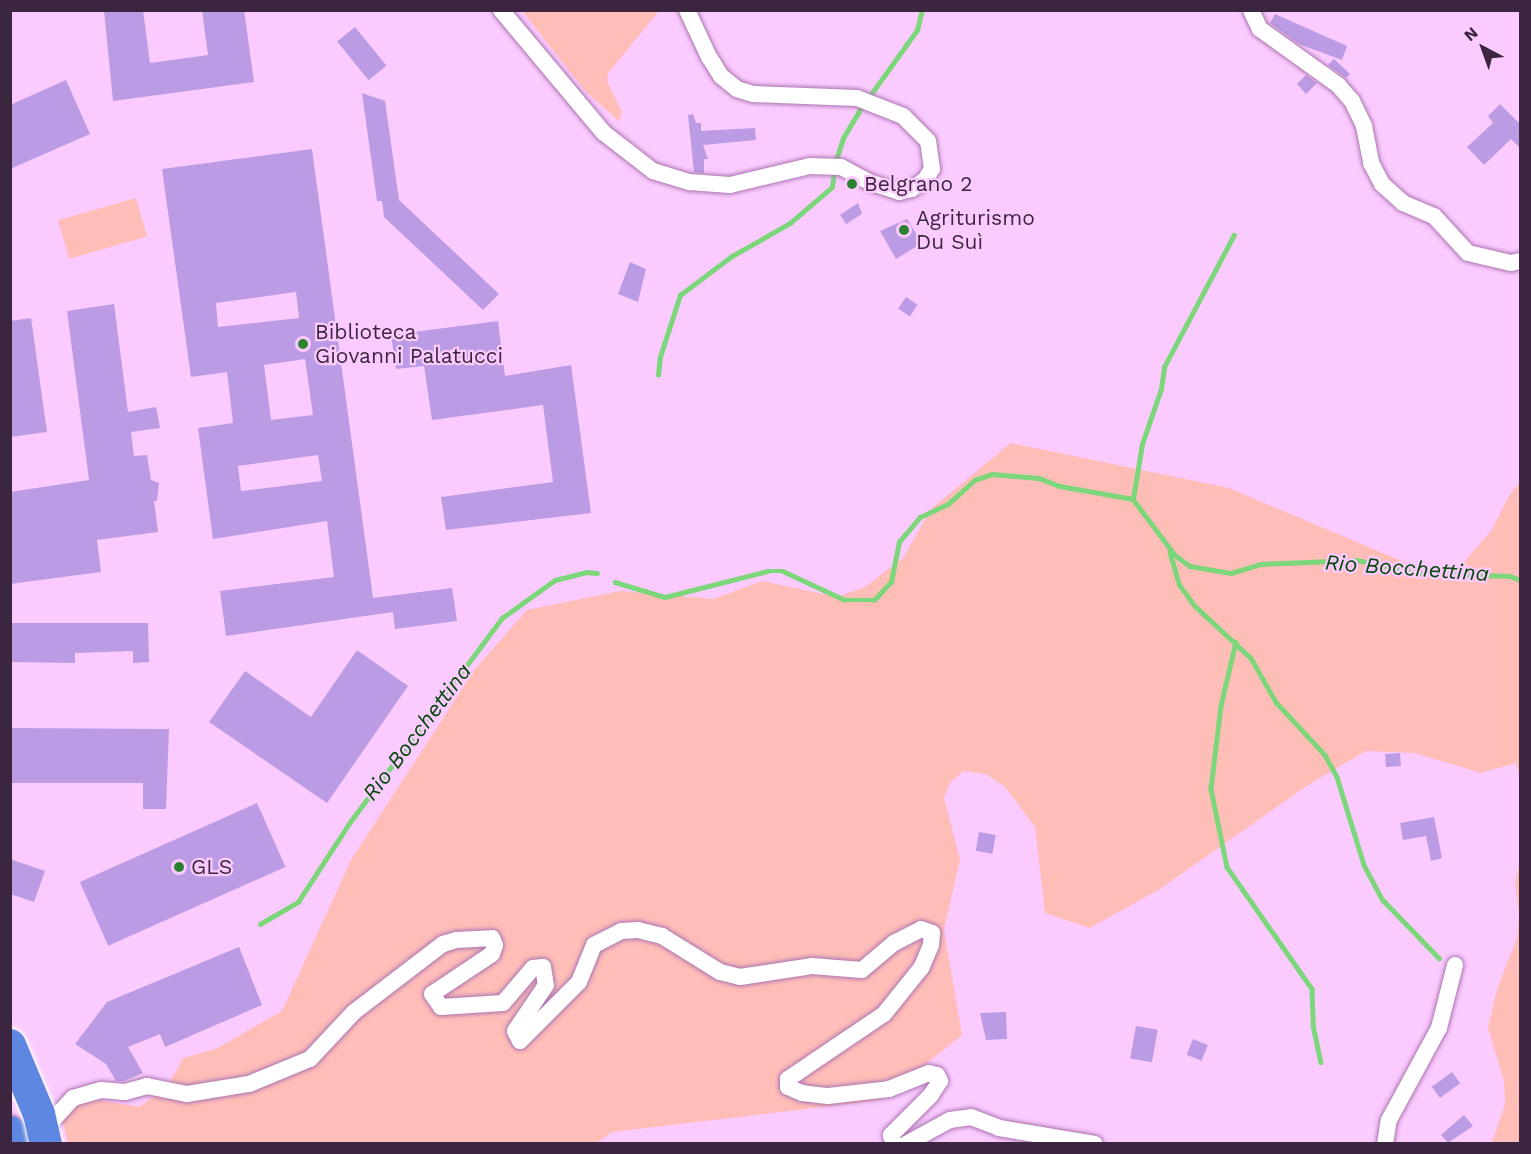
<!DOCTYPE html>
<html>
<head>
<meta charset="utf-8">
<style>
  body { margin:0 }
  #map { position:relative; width:1531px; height:1154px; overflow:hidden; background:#fbcbff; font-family:"Work Sans",sans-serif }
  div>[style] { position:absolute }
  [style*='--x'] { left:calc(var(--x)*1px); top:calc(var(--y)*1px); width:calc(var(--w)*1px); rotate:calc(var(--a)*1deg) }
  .green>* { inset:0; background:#ffbdb8; transform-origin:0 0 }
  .stream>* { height:4.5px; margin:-2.25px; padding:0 2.25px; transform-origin:2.25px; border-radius:2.25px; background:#7cd67a }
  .building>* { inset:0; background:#bb9ce4; transform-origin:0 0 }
  .roads { filter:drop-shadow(0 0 2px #ac75b1) drop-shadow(0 0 2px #ac75b1) }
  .minor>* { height:16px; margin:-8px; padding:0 8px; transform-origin:8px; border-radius:8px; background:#fff }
  .motorway>* { height:32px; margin:-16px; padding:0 16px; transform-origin:16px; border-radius:16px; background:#5d87e1 }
  .bridges { filter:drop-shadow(0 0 2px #fff) drop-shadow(0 0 2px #fff) }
  .motorway-bridge>* { height:32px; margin:-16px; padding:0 16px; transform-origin:16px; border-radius:16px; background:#5d87e1 }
  .dots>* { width:16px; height:16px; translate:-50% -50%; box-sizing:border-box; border:3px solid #fbcbff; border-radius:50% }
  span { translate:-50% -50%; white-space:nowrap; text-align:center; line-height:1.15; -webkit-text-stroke:4.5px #fbcbff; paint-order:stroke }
  .poi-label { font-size:21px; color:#3c263f }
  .left { translate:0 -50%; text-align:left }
  .water-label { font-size:22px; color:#06480b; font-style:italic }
  .frame { position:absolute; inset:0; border:12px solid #3c263f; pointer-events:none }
  .north { position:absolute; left:1453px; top:18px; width:60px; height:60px; -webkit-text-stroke:4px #fbcbff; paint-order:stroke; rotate:319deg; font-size:16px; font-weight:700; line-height:24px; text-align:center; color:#3c263f }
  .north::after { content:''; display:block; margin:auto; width:21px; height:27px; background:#3c263f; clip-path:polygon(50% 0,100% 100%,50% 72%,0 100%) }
</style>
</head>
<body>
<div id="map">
  <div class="green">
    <div style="clip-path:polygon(522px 11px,659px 11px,608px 73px,607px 81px,622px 112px,619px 121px,586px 92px)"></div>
    <div style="left:136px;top:198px;width:40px;height:81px;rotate:74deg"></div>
    <div style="clip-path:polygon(1011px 443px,1229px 488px,1430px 573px,1457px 570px,1491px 531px,1510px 494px,1520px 482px,1520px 778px,1516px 763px,1481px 773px,1415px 753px,1366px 751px,1308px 785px,1160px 889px,1090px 928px,1045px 913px,1035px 827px,1005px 787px,986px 774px,963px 771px,950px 783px,944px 798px,960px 859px,944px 930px,962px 1035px,881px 1100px,612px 1132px,595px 1144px,67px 1143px,61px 1105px,84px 1098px,140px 1107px,169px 1084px,183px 1058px,216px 1049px,282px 1011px,351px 860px,475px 669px,527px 610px,620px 591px,714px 599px,762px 581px,837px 597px,865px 587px,903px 558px,932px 508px)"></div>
    <div style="clip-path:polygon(1520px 863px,1520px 1143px,1492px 1143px,1505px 1104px,1504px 1081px,1488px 1028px,1497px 989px,1517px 938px,1519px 915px,1515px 882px)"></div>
  </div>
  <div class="stream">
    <div style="--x:835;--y:163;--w:26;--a:-72"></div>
    <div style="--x:843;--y:138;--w:31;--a:-59"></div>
    <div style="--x:859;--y:111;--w:100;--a:-54.4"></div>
    <div style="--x:917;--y:30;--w:21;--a:-76"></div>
    <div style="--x:658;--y:375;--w:18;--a:-84"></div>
    <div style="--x:660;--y:357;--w:65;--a:-72.1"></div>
    <div style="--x:680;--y:295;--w:65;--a:-36.9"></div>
    <div style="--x:732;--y:256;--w:67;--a:-29.6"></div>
    <div style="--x:790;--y:223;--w:55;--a:-40.6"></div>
    <div style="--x:832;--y:187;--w:16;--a:-83"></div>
    <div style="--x:1133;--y:499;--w:56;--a:-80.7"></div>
    <div style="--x:1142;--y:444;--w:58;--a:-70.9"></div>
    <div style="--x:1161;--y:389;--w:22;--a:-82"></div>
    <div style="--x:1164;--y:367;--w:149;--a:-62.1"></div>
    <div style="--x:1170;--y:552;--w:33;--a:74"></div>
    <div style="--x:1179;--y:584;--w:27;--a:54"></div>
    <div style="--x:1195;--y:606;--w:76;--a:42.9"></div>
    <div style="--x:1251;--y:658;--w:51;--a:60.4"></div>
    <div style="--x:1276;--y:702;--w:72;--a:47.2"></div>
    <div style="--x:1325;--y:755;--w:25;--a:61"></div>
    <div style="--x:1337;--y:777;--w:92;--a:72.9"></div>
    <div style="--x:1364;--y:865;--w:40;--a:62"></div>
    <div style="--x:1383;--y:900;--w:81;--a:46"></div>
    <div style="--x:615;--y:582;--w:52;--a:16.7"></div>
    <div style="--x:665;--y:597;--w:106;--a:-14.2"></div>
    <div style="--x:768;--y:571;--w:15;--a:0"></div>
    <div style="--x:783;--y:571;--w:68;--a:25.1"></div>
    <div style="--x:845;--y:600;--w:29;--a:0"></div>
    <div style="--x:874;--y:600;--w:25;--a:-47"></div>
    <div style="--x:891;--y:582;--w:41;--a:-78.7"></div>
    <div style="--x:899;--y:542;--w:33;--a:-50"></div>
    <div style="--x:920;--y:517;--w:31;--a:-25"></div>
    <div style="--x:948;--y:504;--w:36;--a:-42"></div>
    <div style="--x:975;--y:480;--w:18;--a:-19"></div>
    <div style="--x:992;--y:474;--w:47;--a:4.9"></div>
    <div style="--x:1039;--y:478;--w:22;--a:21"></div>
    <div style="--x:1060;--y:486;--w:74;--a:10.1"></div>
    <div style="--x:1133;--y:499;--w:70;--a:53.1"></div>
    <div style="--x:1175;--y:555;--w:19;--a:36"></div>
    <div style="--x:1190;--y:566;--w:42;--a:9.7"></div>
    <div style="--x:1231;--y:573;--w:30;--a:-17"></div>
    <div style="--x:1260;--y:564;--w:97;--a:-2.4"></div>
    <div style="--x:1357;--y:560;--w:61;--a:12.2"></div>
    <div style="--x:1417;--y:573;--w:93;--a:1.8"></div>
    <div style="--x:1510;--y:576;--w:11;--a:22"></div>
    <div style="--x:1236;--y:642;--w:66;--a:103.2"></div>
    <div style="--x:1221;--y:706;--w:84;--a:96.9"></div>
    <div style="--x:1211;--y:789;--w:80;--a:78.4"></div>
    <div style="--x:1227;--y:867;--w:149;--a:55.1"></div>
    <div style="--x:1312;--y:989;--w:36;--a:88"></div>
    <div style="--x:1313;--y:1025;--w:38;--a:78"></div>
    <div style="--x:260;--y:924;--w:44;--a:-30.1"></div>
    <div style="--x:298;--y:902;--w:95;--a:-57"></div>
    <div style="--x:350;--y:822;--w:254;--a:-53.3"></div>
    <div style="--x:502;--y:618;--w:65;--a:-35.6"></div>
    <div style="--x:555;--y:580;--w:32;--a:-14"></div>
    <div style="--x:586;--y:572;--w:11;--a:5"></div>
  </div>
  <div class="building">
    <div style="clip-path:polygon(104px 10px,143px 10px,150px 63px,208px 55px,202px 10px,244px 10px,254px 82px,113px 101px)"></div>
    <div style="clip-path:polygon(1275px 14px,1347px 46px,1342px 60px,1299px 44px,1270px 23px)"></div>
    <div style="left:355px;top:27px;width:50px;height:23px;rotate:51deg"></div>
    <div style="clip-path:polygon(1334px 59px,1350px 74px,1346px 78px,1328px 65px)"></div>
    <div style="clip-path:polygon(1306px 75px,1317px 83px,1306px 94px,1297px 84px)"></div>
    <div style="clip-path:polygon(66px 80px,90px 134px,10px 169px,10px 105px)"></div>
    <div style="clip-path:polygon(362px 93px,385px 101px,399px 200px,499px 294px,483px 310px,384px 217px,382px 201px,377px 201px)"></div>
    <div style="clip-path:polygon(1500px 104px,1521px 125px,1521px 149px,1511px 139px,1484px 165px,1467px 147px,1493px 123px,1488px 116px)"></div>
    <div style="clip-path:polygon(693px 114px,696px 123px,701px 123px,701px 131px,755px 128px,756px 140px,703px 145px,708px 159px,704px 159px,704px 173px,694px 172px,688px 115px)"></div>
    <div style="clip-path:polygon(evenodd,312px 149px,373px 598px,452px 588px,457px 621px,395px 629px,393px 612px,226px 636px,220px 591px,334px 577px,327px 521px,213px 539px,198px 428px,233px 423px,227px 372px,191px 377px,162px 169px,312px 149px,296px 292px,299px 318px,218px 327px,216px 303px,296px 292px,312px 149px,305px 359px,313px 415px,271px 420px,264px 365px,305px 359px,312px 149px,318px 455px,322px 481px,241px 491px,238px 466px,318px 455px)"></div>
    <div style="clip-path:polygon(858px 203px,862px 214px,846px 224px,840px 215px)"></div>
    <div style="clip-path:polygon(907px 219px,922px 243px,896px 259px,880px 231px)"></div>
    <div style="clip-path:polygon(630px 262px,646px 269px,638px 302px,618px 294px)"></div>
    <div style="left:906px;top:297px;width:14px;height:14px;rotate:34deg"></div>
    <div style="clip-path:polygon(114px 304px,128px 412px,156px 407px,160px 428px,131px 432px,134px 456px,147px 455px,151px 480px,159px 483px,157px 501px,154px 501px,158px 532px,97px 540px,101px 572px,10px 584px,10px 492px,89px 480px,67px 311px)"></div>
    <div style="clip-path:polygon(31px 318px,47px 432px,10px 437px,10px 321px)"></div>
    <div style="clip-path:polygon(498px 321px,505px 376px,571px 365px,591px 513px,446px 530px,441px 497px,553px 482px,543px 405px,432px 420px,424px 366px,396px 369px,391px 335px)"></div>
    <div style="clip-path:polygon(10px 623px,148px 623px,149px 662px,133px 663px,133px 651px,75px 653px,75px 663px,10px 662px)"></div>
    <div style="clip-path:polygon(357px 650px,408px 686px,327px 803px,209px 722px,245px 671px,311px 717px)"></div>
    <div style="clip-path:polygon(10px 728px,169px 729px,166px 809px,143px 809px,143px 783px,10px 783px)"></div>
    <div style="left:1400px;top:753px;width:13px;height:15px;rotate:86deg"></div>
    <div style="left:257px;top:803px;width:70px;height:194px;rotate:66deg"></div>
    <div style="clip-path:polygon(1434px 817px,1442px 858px,1431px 861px,1426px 836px,1403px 840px,1400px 823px)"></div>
    <div style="left:979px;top:832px;width:17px;height:19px;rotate:10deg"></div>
    <div style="clip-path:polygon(10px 859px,45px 871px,34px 902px,10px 894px)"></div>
    <div style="clip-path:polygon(239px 947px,262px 1005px,165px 1047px,160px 1034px,128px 1047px,143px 1073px,124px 1081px,116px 1081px,106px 1064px,75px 1044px,107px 1002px)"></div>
    <div style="clip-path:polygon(1006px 1012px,1007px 1039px,986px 1040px,980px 1013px)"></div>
    <div style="left:1136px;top:1026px;width:22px;height:33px;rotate:10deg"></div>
    <div style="left:1193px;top:1039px;width:16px;height:17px;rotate:22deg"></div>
    <div style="left:1452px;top:1072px;width:14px;height:25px;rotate:54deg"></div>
    <div style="clip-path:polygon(1464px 1115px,1473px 1126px,1448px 1143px,1441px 1135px)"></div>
  </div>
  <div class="roads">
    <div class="minor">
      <div style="--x:501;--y:10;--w:160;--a:50.1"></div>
      <div style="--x:604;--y:133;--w:62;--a:37.8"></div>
      <div style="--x:653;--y:171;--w:38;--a:17"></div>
      <div style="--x:689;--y:182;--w:41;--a:4.2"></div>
      <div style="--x:730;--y:185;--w:82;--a:-13.4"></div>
      <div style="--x:810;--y:166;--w:31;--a:2"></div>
      <div style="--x:841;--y:167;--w:32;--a:28"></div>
      <div style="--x:869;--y:182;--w:32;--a:18"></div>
      <div style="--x:899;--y:192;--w:13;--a:-13"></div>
      <div style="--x:912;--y:189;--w:16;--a:-35"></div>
      <div style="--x:925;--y:180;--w:13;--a:-58"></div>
      <div style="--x:932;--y:169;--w:28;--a:-98"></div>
      <div style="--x:928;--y:141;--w:35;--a:-135"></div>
      <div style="--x:903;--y:116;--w:49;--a:-158.6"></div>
      <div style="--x:857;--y:98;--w:104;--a:-177.8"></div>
      <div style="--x:753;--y:94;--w:17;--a:-163"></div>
      <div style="--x:737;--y:89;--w:21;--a:-141"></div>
      <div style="--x:721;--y:76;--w:22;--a:-122"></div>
      <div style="--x:709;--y:57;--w:52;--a:-115.1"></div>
      <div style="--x:1251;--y:10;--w:21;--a:65"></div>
      <div style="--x:1260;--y:29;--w:96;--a:35.7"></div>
      <div style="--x:1338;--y:85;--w:21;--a:49"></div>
      <div style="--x:1352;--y:101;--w:28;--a:64"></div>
      <div style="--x:1364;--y:126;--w:38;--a:79"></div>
      <div style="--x:1371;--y:163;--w:24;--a:62"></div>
      <div style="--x:1382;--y:184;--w:28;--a:42"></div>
      <div style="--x:1403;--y:203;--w:34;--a:23"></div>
      <div style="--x:1434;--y:216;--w:50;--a:47.4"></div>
      <div style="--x:1468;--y:253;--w:44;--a:13.1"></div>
      <div style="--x:1511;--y:263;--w:9;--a:-13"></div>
      <div style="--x:41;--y:1133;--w:47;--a:-47.6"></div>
      <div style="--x:73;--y:1098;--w:29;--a:-16"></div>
      <div style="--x:101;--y:1090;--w:24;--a:5"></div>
      <div style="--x:125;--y:1092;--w:23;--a:-15"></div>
      <div style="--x:147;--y:1086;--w:41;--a:11.3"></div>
      <div style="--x:187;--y:1094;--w:63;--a:-9.2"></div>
      <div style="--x:249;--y:1084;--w:66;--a:-22.3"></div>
      <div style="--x:310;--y:1059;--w:64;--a:-46.9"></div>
      <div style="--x:354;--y:1012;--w:112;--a:-37.4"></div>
      <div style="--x:443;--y:944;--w:14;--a:-17"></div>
      <div style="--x:456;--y:940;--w:36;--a:-3"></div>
      <div style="--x:492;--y:938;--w:8;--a:67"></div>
      <div style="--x:495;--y:945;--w:9;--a:108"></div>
      <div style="--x:492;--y:954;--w:72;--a:146.3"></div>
      <div style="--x:432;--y:994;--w:16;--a:55"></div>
      <div style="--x:441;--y:1007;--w:62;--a:-3.7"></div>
      <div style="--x:503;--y:1003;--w:46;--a:-49.4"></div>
      <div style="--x:533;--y:968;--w:10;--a:-6"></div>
      <div style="--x:543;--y:967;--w:18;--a:81"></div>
      <div style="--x:546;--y:985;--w:55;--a:124"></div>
      <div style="--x:515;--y:1031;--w:11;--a:63"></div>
      <div style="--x:520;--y:1041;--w:83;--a:-45"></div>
      <div style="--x:579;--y:982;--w:40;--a:-68"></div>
      <div style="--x:594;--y:945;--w:30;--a:-27"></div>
      <div style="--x:621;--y:931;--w:17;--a:-3"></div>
      <div style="--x:638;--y:930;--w:25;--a:14"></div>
      <div style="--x:662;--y:936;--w:68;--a:31.8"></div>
      <div style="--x:720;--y:972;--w:21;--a:14"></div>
      <div style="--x:740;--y:977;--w:73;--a:-8.7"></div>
      <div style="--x:812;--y:966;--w:50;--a:4.6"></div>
      <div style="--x:862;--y:970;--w:42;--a:-40.2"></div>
      <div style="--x:894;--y:943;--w:30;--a:-27"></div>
      <div style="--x:921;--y:929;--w:12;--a:20"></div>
      <div style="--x:932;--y:933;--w:12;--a:95"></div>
      <div style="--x:931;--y:945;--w:25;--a:113"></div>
      <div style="--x:921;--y:968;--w:59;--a:128.8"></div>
      <div style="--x:884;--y:1014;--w:116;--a:145.9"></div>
      <div style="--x:788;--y:1079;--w:8;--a:90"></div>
      <div style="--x:788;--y:1087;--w:15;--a:23"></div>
      <div style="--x:802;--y:1093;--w:26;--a:7"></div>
      <div style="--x:828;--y:1096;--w:61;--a:-6.5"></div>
      <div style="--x:889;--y:1089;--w:43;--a:-21.8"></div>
      <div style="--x:929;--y:1073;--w:8;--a:14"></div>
      <div style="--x:937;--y:1075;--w:7;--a:63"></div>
      <div style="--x:940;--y:1081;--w:17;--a:123"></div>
      <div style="--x:931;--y:1095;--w:57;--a:135"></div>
      <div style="--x:891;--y:1135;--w:9;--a:72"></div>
      <div style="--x:906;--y:1144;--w:50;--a:-28.6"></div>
      <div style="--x:950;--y:1120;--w:21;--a:-8"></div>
      <div style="--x:971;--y:1117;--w:30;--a:21"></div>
      <div style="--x:999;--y:1128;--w:97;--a:9.5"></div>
      <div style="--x:1385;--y:1144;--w:24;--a:-81"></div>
      <div style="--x:1389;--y:1120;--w:105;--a:-61.5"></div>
      <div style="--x:1439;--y:1028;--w:65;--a:-75.7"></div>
    </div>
    <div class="motorway">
      <div style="--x:10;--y:1132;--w:13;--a:72"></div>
    </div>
  </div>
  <div class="bridges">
    <div class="motorway-bridge">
      <div style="--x:10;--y:1045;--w:75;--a:67.2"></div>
      <div style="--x:39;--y:1114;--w:31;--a:77"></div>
    </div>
  </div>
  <div class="dots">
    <div style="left:852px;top:184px;background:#2c812f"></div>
    <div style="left:904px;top:230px;background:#2c812f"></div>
    <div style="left:303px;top:344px;background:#2c812f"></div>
    <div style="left:179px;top:867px;background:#2c812f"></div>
  </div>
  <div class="poi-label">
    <span class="left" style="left:864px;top:184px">Belgrano 2</span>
    <span class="left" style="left:916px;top:230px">Agriturismo<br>Du Suì</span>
    <span class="left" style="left:315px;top:344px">Biblioteca<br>Giovanni Palatucci</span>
    <span class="left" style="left:191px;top:867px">GLS</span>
  </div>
  <div class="water-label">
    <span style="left:1407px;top:568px;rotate:4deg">Rio Bocchettina</span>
    <span style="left:417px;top:732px;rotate:-53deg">Rio Bocchettina</span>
  </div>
  <div class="frame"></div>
  <div class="north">N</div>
</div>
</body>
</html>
